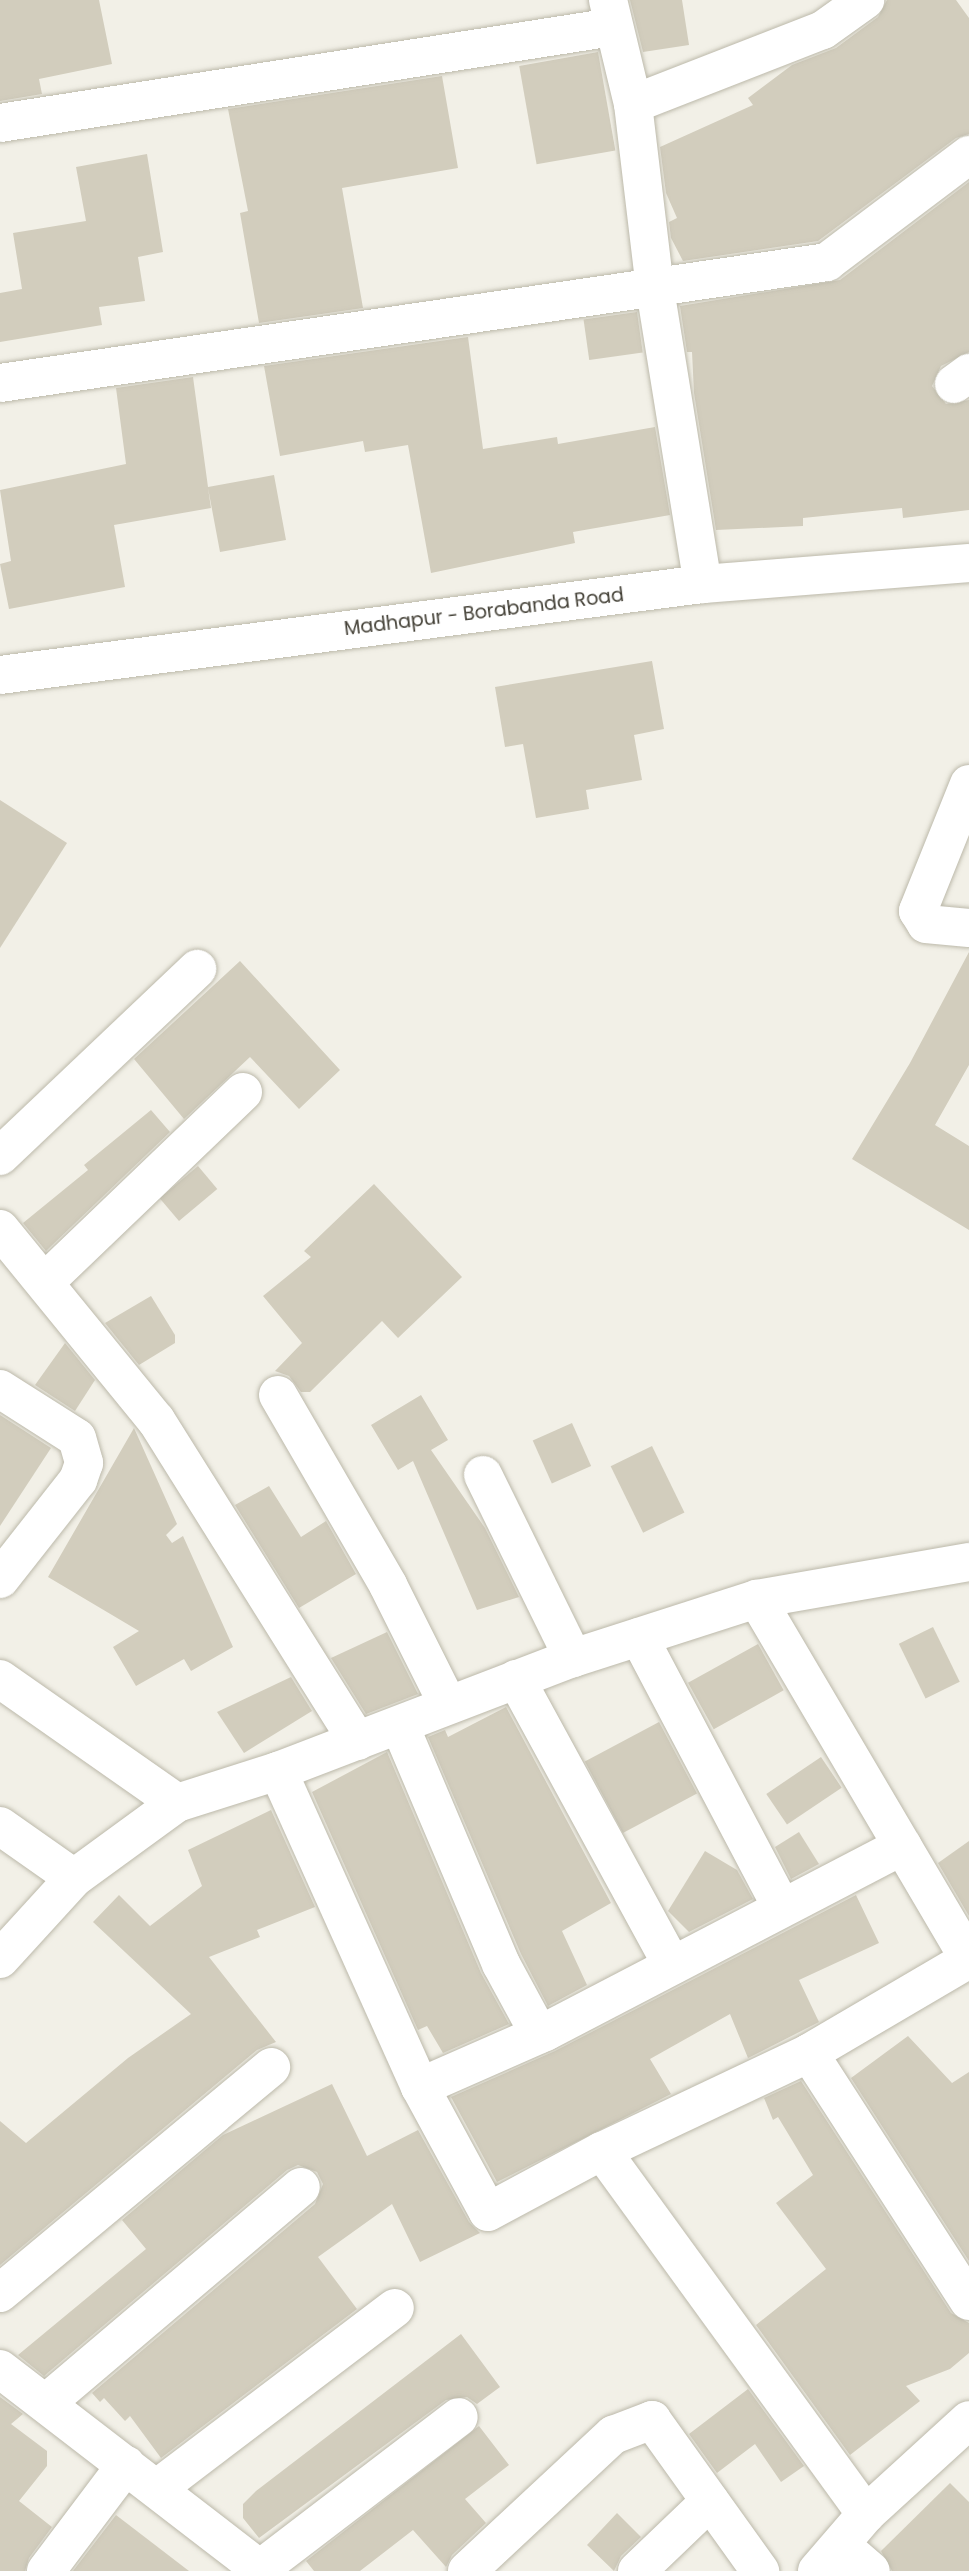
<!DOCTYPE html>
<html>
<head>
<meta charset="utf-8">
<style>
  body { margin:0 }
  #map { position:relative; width:969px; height:2571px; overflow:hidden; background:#f2f0e7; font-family:Poppins,sans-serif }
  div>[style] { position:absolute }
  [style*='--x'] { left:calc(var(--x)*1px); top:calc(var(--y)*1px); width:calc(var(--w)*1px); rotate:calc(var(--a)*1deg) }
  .building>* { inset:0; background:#d2cdbd; transform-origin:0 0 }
  .roads { filter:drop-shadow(0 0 2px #bcb9aa) drop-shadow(0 0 2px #bcb9aa) }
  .minor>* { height:38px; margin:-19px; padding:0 19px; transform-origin:19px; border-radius:19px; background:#fff }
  span { translate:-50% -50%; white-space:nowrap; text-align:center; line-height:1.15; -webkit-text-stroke:7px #fff; paint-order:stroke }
  .street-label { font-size:19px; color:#444137 }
</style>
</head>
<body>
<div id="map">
  <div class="building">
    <div style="clip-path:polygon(0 0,99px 0,112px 64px,39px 79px,42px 94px,0 101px)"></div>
    <div style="clip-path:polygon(630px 0,682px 0,689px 45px,643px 52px)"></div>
    <div style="clip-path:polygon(887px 0,956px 0,969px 18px,969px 134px,956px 138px,818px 241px,683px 261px,671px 238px,669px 222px,677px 218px,666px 193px,660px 147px,753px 105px,748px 98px,792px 65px,836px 48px,878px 17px)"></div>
    <div style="left:598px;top:52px;width:100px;height:80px;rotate:80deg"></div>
    <div style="clip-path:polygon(442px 76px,458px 168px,342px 188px,363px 308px,259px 323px,240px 213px,248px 211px,228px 109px)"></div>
    <div style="clip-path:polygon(147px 154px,163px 252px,138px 257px,145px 301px,99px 307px,102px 325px,0 342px,0 293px,22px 289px,13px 233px,86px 221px,76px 167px)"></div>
    <div style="clip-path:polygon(969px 182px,969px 352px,941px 366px,932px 386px,946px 404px,969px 400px,969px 510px,903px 518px,902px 508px,803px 518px,803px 526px,716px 530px,694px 393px,692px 352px,687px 352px,680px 306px,840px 280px)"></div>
    <div style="left:637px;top:312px;width:41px;height:54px;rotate:82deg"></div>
    <div style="clip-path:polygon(468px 337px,483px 449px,557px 437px,558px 444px,655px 427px,670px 515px,573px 532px,575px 543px,431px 573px,408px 445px,365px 452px,363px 441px,280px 456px,264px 366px)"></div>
    <div style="clip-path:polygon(193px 377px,208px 487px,274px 475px,286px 540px,220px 552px,208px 488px,211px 508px,114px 525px,125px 587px,9px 609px,0 564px,11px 561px,0 490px,126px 464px,116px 388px)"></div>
    <div style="clip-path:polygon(652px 661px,664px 729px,634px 735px,642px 780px,586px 790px,589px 809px,536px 818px,523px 744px,505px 747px,495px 687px)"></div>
    <div style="clip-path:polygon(0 800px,67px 843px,0 948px)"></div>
    <div style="clip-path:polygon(969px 952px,969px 1065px,935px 1125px,969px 1146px,969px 1230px,852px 1159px,910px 1063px)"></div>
    <div style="clip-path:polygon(240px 961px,340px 1070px,299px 1109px,250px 1057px,184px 1119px,134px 1059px)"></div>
    <div style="clip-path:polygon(151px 1110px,170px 1132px,46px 1251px,23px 1223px,88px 1170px,84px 1165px)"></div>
    <div style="left:198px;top:1166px;width:30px;height:50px;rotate:50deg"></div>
    <div style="clip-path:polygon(374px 1184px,462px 1277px,398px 1338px,382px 1321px,310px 1392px,301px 1392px,289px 1376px,275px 1371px,302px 1343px,263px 1296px,311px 1257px,304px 1251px)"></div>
    <div style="clip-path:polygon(151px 1296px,175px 1335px,175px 1343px,139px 1365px,105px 1323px)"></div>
    <div style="clip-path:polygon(65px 1343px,95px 1380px,75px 1411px,35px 1385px)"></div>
    <div style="clip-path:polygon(421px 1395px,448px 1440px,431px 1450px,485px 1528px,519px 1597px,477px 1610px,413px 1461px,398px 1470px,371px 1425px)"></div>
    <div style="clip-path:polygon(0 1415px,51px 1448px,0 1526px)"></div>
    <div style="left:572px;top:1423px;width:47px;height:43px;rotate:66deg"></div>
    <div style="clip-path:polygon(134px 1428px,177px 1524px,166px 1535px,172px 1543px,183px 1536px,233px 1647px,191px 1671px,184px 1659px,136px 1686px,113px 1647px,139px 1631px,48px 1577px)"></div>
    <div style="left:652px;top:1446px;width:74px;height:46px;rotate:64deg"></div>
    <div style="clip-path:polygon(269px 1486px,301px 1537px,326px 1521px,356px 1574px,299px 1608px,235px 1505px)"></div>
    <div style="left:933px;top:1627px;width:61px;height:38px;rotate:64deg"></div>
    <div style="clip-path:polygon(387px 1632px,418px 1694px,366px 1714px,331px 1658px)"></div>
    <div style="left:758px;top:1644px;width:53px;height:80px;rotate:61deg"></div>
    <div style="clip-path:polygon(291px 1677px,312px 1711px,244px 1753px,217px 1712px)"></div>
    <div style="clip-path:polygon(506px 1707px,611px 1903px,562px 1931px,587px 1985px,548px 2006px,521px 1954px,428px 1737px,445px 1730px,448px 1737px)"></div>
    <div style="left:659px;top:1722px;width:81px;height:84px;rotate:62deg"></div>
    <div style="clip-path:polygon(387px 1752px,481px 1973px,509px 2024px,443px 2053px,427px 2026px,418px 2030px,312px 1792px)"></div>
    <div style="left:821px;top:1757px;width:37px;height:66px;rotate:56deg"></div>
    <div style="clip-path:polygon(271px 1810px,315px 1907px,257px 1930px,260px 1937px,209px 1957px,276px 2042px,257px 2050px,0 2265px,0 2121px,26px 2143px,128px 2058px,191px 2014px,93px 1922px,119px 1895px,150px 1926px,202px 1886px,188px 1850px)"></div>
    <div style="clip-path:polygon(799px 1832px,819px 1864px,791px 1879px,775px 1847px)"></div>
    <div style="clip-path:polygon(969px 1841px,969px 1916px,938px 1863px)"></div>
    <div style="clip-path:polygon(705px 1851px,737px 1870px,753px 1899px,689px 1932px,668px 1911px)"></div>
    <div style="clip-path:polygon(856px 1895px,879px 1943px,799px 1980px,819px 2022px,748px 2058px,730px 2014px,650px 2059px,671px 2094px,497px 2182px,451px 2097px,555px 2051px)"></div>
    <div style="clip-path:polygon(908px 2036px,952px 2083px,969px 2072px,969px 2261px,851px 2078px)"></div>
    <div style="clip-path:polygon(801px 2081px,951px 2313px,969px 2323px,969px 2353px,950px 2369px,906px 2386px,920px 2401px,850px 2455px,756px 2325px,826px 2269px,776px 2203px,813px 2175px,778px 2117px,773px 2120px,764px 2098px)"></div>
    <div style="clip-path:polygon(332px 2084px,367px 2156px,418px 2130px,469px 2222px,480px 2233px,420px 2262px,392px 2204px,318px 2257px,357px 2309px,161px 2458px,130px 2416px,125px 2421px,104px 2398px,100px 2402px,92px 2393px,315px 2204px,323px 2184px,317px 2172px,298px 2165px,287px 2170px,44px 2376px,18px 2355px,146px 2249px,122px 2220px,223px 2135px)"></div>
    <div style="clip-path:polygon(461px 2334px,500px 2387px,477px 2404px,467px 2397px,446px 2400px,259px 2538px,243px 2518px,243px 2504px,256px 2491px)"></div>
    <div style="clip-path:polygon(748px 2389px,804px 2466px,781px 2482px,755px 2444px,717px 2473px,689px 2434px)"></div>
    <div style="clip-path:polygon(0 2397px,23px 2414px,11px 2424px,47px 2451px,47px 2466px,19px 2501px,52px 2527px,29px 2558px,25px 2571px,0 2571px)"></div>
    <div style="clip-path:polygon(479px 2426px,509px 2465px,465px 2499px,486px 2523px,452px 2555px,446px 2567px,413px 2530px,360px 2571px,314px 2571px,306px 2561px)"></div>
    <div style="clip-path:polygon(950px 2483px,969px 2502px,969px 2571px,892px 2571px,881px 2551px)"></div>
    <div style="clip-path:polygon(617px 2513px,641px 2537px,621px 2556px,614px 2571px,587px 2545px)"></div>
    <div style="clip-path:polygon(116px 2515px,189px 2571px,73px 2571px)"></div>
  </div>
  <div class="roads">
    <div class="minor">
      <div style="--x:608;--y:0;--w:107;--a:76.5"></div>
      <div style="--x:633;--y:104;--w:186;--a:83.2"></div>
      <div style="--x:655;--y:289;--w:299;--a:80.8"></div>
      <div style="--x:633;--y:104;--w:204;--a:-21.3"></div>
      <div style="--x:823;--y:30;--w:52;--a:-35.5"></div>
      <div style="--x:0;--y:123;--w:620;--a:-8.9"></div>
      <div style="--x:0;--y:383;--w:836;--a:-8.32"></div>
      <div style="--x:827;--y:262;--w:178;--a:-37"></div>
      <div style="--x:954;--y:384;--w:19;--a:-36"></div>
      <div style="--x:0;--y:675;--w:709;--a:-7.38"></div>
      <div style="--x:703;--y:584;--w:267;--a:-4.5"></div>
      <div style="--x:969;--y:784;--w:137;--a:111.9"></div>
      <div style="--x:918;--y:911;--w:15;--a:58"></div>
      <div style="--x:926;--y:924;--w:43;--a:5.3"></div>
      <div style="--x:0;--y:1156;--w:272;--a:-43.5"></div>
      <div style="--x:0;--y:1229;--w:247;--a:50.8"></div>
      <div style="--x:156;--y:1420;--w:379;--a:57.9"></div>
      <div style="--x:46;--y:1281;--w:273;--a:-43.8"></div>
      <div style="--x:0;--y:1389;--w:91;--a:32.5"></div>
      <div style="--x:77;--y:1438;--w:26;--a:74"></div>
      <div style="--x:84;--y:1463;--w:18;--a:109"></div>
      <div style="--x:78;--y:1480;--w:126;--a:128.2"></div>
      <div style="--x:278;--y:1395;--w:220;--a:59.9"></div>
      <div style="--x:388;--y:1585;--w:132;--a:63.4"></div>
      <div style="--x:483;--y:1475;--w:204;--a:63.8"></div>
      <div style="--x:639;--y:1637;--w:306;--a:62.2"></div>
      <div style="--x:0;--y:1679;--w:216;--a:35"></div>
      <div style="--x:516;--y:1679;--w:326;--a:61.4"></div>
      <div style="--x:400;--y:1726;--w:259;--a:67"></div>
      <div style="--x:501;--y:1964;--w:80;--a:61.5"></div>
      <div style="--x:278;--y:1771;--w:346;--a:65.8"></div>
      <div style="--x:420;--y:2087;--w:142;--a:61.5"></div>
      <div style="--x:488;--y:2212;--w:129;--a:-28.2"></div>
      <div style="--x:602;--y:2151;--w:229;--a:-25.3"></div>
      <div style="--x:809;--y:2053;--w:186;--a:-30.4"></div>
      <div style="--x:969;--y:1959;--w:418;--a:-120.5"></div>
      <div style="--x:0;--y:1826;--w:90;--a:35.1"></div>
      <div style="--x:0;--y:1959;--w:110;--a:-47.6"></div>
      <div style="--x:74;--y:1878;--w:127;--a:-36.1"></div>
      <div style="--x:177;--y:1803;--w:106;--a:-17.6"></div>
      <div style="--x:278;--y:1771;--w:316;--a:-21"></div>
      <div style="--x:573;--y:1658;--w:193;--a:-17.8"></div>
      <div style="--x:757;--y:1599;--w:215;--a:-9.9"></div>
      <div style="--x:809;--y:2053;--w:295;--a:57.2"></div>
      <div style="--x:420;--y:2087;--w:137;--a:-23.7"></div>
      <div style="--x:545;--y:2032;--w:403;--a:-27.5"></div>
      <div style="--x:602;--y:2151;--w:449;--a:54"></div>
      <div style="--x:0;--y:2293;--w:353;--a:-39.8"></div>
      <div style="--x:0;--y:2369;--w:331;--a:37.6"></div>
      <div style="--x:46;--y:2403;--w:334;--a:-40.3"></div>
      <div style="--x:159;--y:2487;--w:296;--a:-37.2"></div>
      <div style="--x:842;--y:2546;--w:38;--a:41"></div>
      <div style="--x:260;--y:2569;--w:250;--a:-37.4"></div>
      <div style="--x:46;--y:2571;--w:133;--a:-53"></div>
      <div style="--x:467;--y:2571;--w:200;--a:-43"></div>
      <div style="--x:613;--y:2435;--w:42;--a:-21"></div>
      <div style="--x:652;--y:2420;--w:186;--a:54.4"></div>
      <div style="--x:637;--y:2571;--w:101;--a:-43.8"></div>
      <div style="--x:817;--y:2571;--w:75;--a:-49.3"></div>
      <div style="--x:866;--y:2514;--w:139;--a:-42.4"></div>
    </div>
  </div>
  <div class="street-label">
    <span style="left:484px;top:612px;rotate:-7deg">Madhapur - Borabanda Road</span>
  </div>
</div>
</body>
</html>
